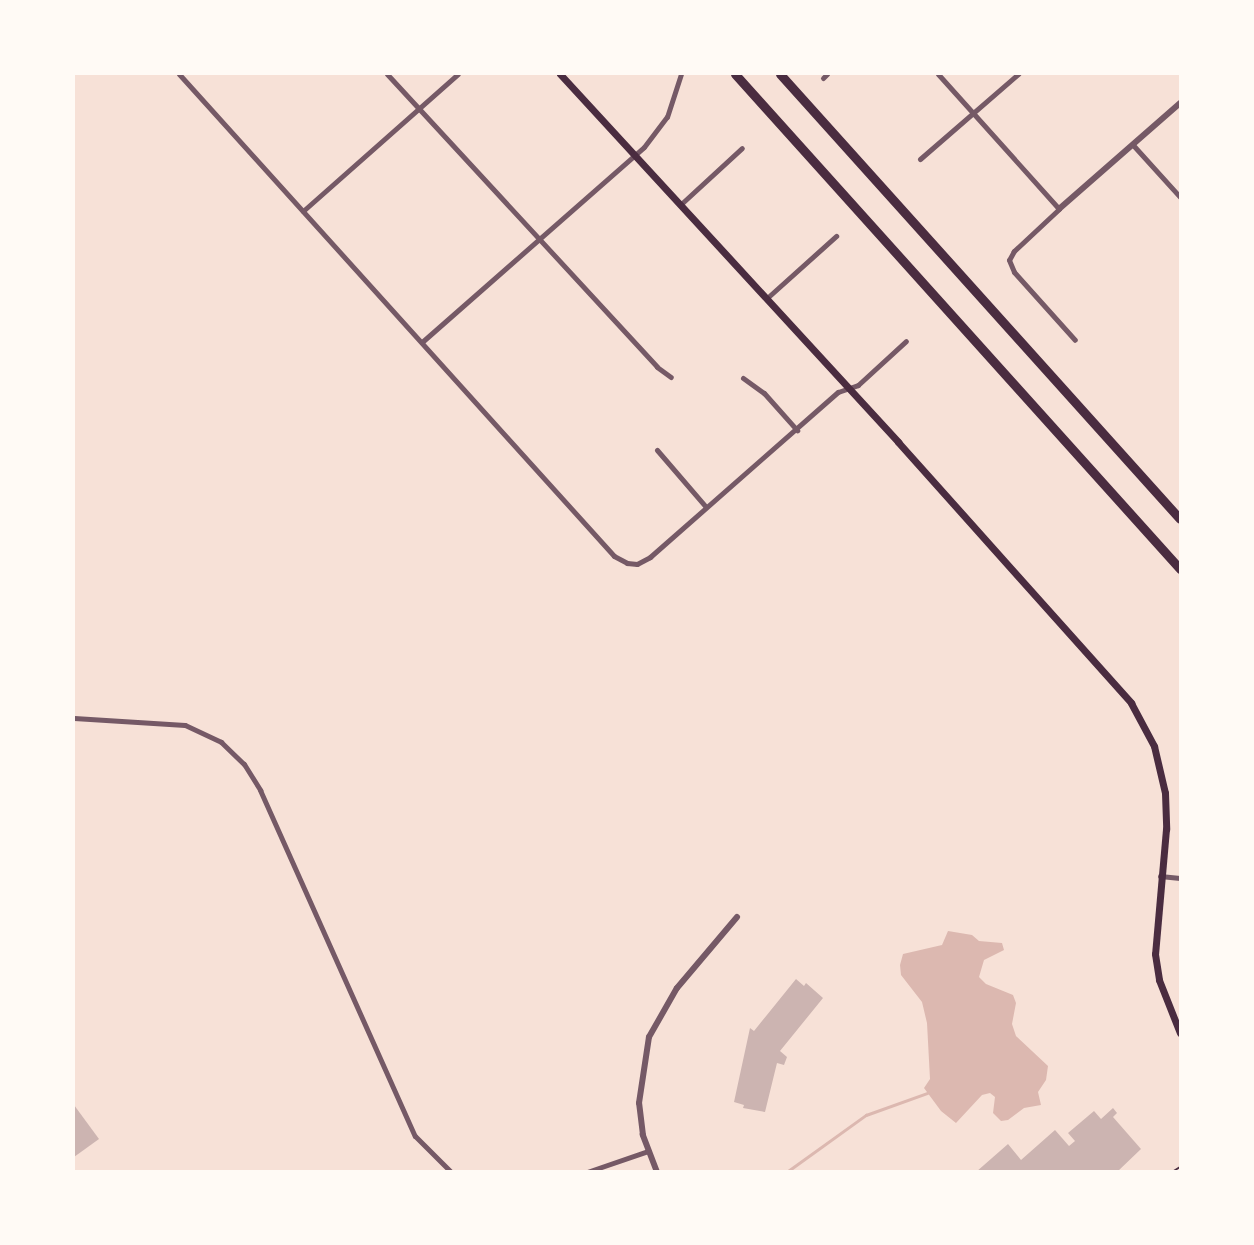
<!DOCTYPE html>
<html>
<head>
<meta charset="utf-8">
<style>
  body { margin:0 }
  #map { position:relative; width:1254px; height:1245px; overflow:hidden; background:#f7e1d7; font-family:Arial,sans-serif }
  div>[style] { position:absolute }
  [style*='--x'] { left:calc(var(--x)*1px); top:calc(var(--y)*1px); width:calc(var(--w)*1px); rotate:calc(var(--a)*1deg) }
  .water>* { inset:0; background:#dcb8b0 }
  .stream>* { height:2.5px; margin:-1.25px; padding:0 1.25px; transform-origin:1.25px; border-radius:1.25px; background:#dcb8b0 }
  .building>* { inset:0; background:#ccb4b1 }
  .path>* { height:2px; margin:-1px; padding:0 1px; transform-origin:1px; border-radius:1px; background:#4a2c40 }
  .minor>* { height:5px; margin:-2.5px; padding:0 2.5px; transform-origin:2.5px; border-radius:2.5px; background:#755966 }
  .tertiary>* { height:6px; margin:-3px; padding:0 3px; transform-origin:3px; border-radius:3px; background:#755966 }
  .secondary>* { height:7px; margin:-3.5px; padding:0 3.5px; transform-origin:3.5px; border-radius:3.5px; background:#4a2c40 }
  .motorway>* { height:9px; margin:-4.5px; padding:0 4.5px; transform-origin:4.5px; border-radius:4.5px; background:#4a2c40 }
  span { translate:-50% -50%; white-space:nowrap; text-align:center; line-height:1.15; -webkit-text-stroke:7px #fffaf5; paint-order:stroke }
  .frame { position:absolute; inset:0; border:75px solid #fffaf5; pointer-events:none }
</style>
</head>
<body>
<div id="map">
  <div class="water">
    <div style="clip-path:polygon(948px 931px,972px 935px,979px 941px,1002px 943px,1004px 950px,984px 960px,979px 977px,986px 984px,1013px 995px,1016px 1003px,1012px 1024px,1016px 1036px,1048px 1066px,1046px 1080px,1038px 1092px,1041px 1105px,1024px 1108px,1008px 1120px,1001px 1121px,993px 1113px,995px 1097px,990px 1093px,982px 1095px,956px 1123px,941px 1111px,924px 1088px,930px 1079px,927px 1023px,922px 1002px,901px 975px,900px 965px,903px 954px,942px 945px)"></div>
  </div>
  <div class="stream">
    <div style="--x:788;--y:1171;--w:96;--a:-35.7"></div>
    <div style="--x:866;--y:1115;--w:65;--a:-19.8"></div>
  </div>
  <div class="building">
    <div style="clip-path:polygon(796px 979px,804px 986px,806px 983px,823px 998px,780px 1051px,787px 1057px,784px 1065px,777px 1063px,765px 1112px,743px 1108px,744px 1105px,734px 1102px,750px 1028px,754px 1031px)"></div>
    <div style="clip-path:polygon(74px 1105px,99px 1139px,74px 1157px)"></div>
    <div style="clip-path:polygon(1113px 1108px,1117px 1113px,1113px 1117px,1141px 1149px,1117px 1172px,976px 1172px,1008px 1144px,1021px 1160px,1055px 1130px,1069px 1146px,1075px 1141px,1068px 1133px,1094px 1111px,1101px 1119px)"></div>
  </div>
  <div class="path">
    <div style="--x:1172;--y:1172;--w:9;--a:-32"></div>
  </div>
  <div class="minor">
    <div style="--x:179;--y:74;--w:649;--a:47.93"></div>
    <div style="--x:614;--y:556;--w:15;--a:28"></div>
    <div style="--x:627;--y:563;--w:10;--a:6"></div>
    <div style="--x:637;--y:564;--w:15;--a:-28"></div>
    <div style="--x:650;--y:557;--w:250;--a:-41.3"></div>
    <div style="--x:838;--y:392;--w:21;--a:-19"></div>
    <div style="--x:858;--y:385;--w:65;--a:-42.5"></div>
    <div style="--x:387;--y:74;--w:398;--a:47.3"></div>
    <div style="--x:657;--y:367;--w:17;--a:36"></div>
    <div style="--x:938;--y:74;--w:181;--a:48.1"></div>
    <div style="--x:1059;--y:209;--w:62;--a:137"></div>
    <div style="--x:1014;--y:251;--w:10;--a:119"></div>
    <div style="--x:1009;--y:260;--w:13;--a:67"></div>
    <div style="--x:1014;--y:272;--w:91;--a:48.1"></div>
    <div style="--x:823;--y:78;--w:6;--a:-45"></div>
    <div style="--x:1133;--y:145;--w:70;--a:47.9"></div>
    <div style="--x:920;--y:159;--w:130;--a:-40.9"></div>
    <div style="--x:680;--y:205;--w:84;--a:-42.6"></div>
    <div style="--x:303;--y:211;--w:207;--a:-41.5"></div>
    <div style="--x:767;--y:298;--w:93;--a:-41.9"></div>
    <div style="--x:422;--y:342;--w:295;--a:-41.3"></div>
    <div style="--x:644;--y:147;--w:38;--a:-53"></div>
    <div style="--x:667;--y:117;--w:45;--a:-72"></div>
    <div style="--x:743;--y:378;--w:26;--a:36"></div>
    <div style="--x:764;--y:393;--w:50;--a:48.3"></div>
    <div style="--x:657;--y:450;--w:75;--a:49.3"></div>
    <div style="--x:74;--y:718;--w:111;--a:3.6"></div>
    <div style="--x:185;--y:725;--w:40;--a:25"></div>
    <div style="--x:221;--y:742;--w:32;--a:44"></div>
    <div style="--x:244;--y:764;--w:31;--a:58"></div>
    <div style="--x:260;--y:790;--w:379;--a:65.9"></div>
    <div style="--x:415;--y:1136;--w:51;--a:45"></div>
    <div style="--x:1160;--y:876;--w:20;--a:6"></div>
    <div style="--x:587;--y:1172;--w:65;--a:-19"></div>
  </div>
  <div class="tertiary">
    <div style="--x:1059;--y:209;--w:161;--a:-41.2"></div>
    <div style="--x:657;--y:1172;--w:40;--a:-111"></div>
    <div style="--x:643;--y:1135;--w:32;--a:-97"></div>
    <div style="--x:639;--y:1103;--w:67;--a:-81.4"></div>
    <div style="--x:649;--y:1037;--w:56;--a:-60.3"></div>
    <div style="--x:677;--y:988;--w:93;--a:-49.8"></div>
  </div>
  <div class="secondary">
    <div style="--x:560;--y:74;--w:500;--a:47.4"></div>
    <div style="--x:898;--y:442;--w:350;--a:48.2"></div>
    <div style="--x:1131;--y:703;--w:49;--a:61.9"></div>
    <div style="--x:1154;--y:746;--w:48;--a:76.8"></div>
    <div style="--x:1165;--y:793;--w:36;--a:88"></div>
    <div style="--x:1166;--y:829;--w:125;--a:95"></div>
    <div style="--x:1155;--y:954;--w:26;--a:81"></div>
    <div style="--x:1159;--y:980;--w:57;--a:68.4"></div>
  </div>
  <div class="motorway">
    <div style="--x:735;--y:74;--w:666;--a:48.04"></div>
    <div style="--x:780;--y:74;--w:598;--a:48.05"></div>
  </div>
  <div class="frame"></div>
</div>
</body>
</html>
